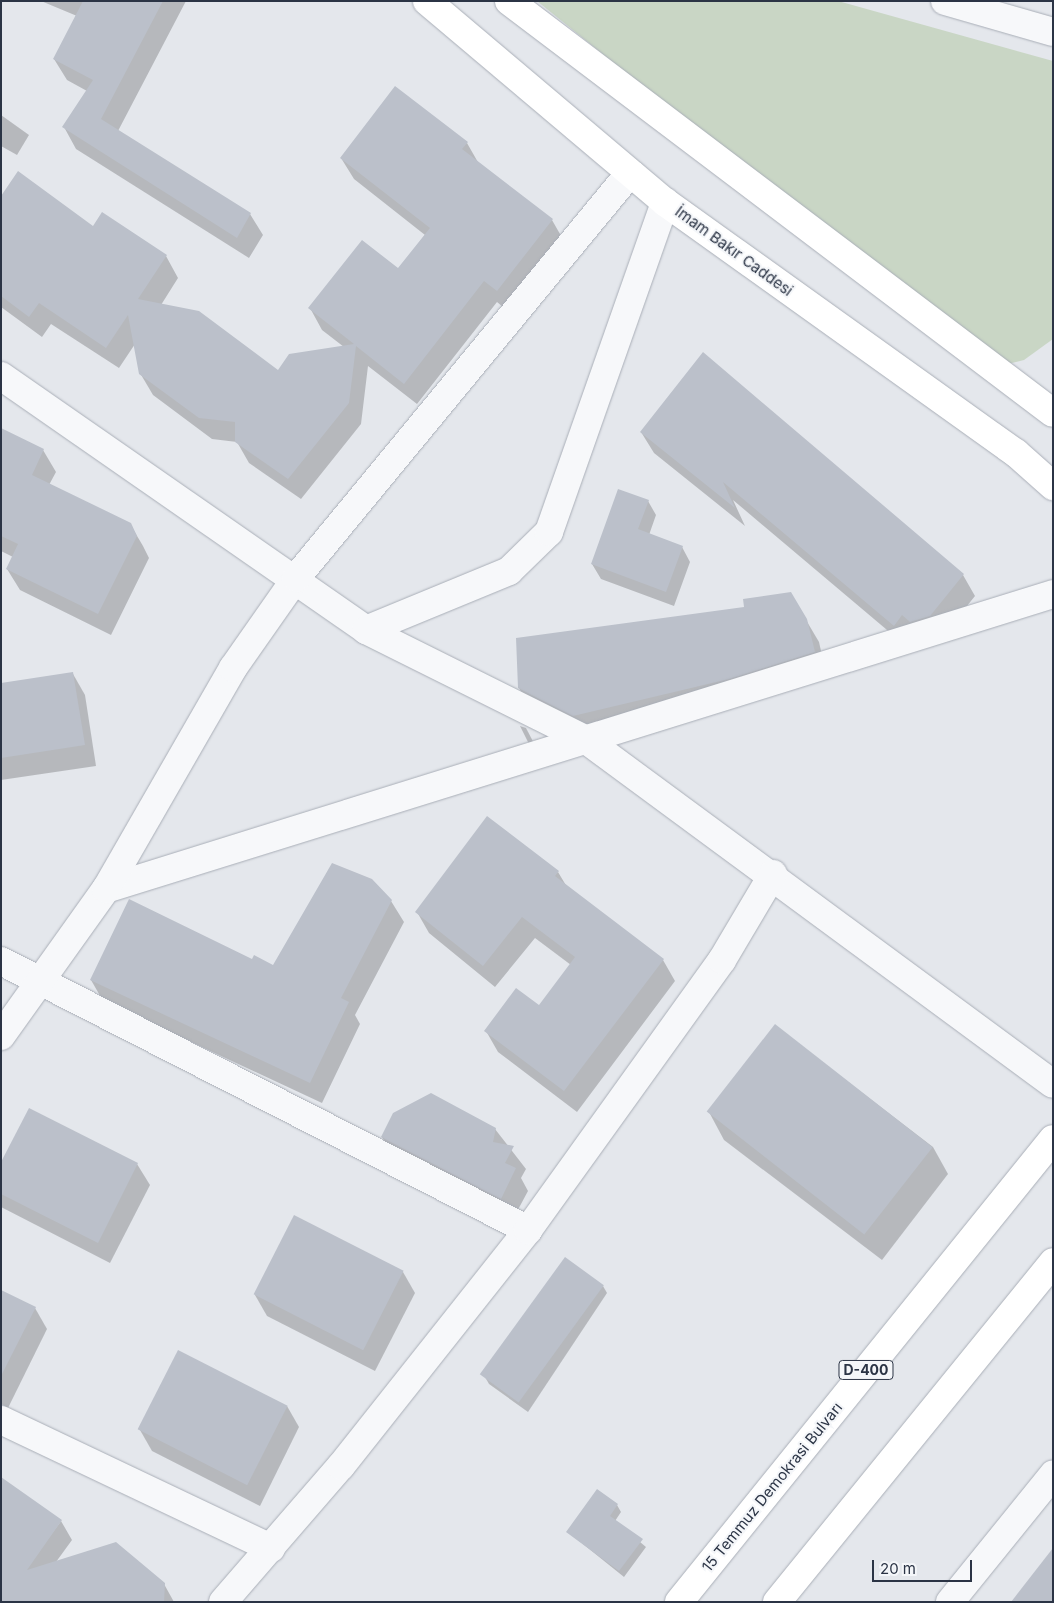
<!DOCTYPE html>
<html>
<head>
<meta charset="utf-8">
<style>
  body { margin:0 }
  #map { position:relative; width:1054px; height:1603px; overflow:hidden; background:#e4e7ec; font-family:Inter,sans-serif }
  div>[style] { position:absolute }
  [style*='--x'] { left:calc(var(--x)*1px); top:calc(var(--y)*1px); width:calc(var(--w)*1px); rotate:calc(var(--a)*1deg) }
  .green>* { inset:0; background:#c9d6c5 }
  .shadow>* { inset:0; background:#0003 }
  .building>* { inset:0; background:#bbc0ca; transform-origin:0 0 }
  .roads { filter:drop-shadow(0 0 1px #a9aeb7) drop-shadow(0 0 1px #a9aeb7) }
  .minor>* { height:28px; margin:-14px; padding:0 14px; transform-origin:14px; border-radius:14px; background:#f7f8fa }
  .major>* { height:28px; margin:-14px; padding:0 14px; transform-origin:14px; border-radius:14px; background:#fff }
  .highway>* { height:28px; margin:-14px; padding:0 14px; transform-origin:14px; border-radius:14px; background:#fff }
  span { translate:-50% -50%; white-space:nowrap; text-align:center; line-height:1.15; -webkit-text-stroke:4px #f4f6f9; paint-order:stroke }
  .shield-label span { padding:1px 4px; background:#f4f6f9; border:1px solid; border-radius:4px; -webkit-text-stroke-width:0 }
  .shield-label { font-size:14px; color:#2b3445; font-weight:700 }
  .street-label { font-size:15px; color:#2b3445 }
  .frame { position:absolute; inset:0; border:2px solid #2b3445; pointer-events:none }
  .scale { position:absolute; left:872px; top:1560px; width:100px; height:22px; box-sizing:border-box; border:2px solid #2b3445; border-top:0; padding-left:6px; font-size:15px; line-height:18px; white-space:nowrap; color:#2b3445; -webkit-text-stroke:4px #f4f6f9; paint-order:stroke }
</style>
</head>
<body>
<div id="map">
  <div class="green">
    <div style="clip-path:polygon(537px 1px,838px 1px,1053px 61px,1053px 339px,1024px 360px,991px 368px)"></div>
  </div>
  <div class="shadow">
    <div style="clip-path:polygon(41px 1px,186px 1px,118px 131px,250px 214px,263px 235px,249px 258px,76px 149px,64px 127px,87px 91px,67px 80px,54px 59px,77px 16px)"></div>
    <div style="clip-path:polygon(1px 115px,29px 135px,17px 155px,1px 146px)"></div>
    <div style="clip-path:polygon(467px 143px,479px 164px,552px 220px,564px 241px,509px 312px,497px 302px,417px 404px,368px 366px,361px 424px,301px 499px,249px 463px,237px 442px,212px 439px,153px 395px,140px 373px,135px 344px,119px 368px,51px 324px,42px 337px,1px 307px,1px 198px,166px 256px,178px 278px,161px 305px,278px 372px,344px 347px,322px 330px,310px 308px,398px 270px,425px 235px,354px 179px,341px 158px)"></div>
    <div style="clip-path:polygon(1px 430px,43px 450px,56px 472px,49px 485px,130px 524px,143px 546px,149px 558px,111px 635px,20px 590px,7px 569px,13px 557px,1px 551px)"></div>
    <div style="clip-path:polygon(641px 432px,963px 575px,975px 596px,942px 637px,906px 646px,733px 500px,745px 526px,654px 453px)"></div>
    <div style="clip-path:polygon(648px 501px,656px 515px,649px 535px,682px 547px,690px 562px,674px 606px,601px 579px,592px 564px)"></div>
    <div style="clip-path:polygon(806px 620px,819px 642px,826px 673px,586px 737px,531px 709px,519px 688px)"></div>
    <div style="clip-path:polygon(73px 674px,85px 695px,96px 766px,1px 780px,1px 684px)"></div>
    <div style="clip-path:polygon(520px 726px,526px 728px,537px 749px,532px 750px)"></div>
    <div style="clip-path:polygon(558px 872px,567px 887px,663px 960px,675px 981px,577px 1112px,498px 1052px,486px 1031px,539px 1007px,571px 965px,535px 938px,495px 987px,429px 933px,417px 912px)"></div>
    <div style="clip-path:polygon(391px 901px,404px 922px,355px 1015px,360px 1024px,322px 1103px,103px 1001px,91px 980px,252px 961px,274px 967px)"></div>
    <div style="clip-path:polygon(775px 1026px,933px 1147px,948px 1174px,882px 1260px,724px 1140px,709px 1112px)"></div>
    <div style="clip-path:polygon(495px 1129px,526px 1169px,521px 1178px,528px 1191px,513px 1219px,395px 1159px,382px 1137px)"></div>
    <div style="clip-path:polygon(137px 1164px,150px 1185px,110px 1263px,1px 1207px,1px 1165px)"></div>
    <div style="clip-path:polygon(403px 1272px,415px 1293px,375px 1371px,267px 1316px,255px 1295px)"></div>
    <div style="clip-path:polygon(603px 1286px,607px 1293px,528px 1412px,489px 1384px,485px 1377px)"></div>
    <div style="clip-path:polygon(1px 1291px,35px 1308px,47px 1329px,8px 1408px,1px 1404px)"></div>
    <div style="clip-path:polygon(287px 1406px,299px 1427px,260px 1506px,152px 1451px,140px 1430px)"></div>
    <div style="clip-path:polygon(597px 1491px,617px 1505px,621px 1512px,615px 1521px,646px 1547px,624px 1577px,568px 1532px)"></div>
    <div style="clip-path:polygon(61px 1521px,72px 1540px,56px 1562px,164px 1584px,174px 1602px,1px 1602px)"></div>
  </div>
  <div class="building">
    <div style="clip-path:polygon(83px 1px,163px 1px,101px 119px,251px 213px,237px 238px,62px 127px,93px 80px,53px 59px)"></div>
    <div style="clip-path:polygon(395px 86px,468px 142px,462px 149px,553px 219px,497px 291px,484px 281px,404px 384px,356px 346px,349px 403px,288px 479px,235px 442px,235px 422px,199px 418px,139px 374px,128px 315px,106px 348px,39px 303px,29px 317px,1px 296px,1px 196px,18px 171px,93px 226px,102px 212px,167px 255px,138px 299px,199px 311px,278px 370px,289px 354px,354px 344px,308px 308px,362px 240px,398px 268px,430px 228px,340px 158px)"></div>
    <div style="clip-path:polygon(703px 352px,964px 574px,930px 616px,910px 622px,902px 615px,894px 626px,723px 482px,735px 508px,640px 432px)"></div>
    <div style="clip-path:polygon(1px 428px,44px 449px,32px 475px,131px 523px,137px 536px,98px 614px,6px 569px,18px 544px,1px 536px)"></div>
    <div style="clip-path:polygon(618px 489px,649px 500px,638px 529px,683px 546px,666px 592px,591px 564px)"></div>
    <div style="clip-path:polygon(791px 592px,807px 619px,815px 652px,729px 679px,573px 716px,518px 688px,516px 638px,744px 607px,743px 599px)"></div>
    <div style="clip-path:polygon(73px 672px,85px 745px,1px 758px,1px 683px)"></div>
    <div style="clip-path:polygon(487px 816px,559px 871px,555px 876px,664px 959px,564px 1091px,484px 1031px,516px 988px,539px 1005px,575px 957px,522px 917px,483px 966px,415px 912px)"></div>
    <div style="clip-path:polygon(332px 863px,372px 879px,392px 900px,341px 998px,349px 1002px,310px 1083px,90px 980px,129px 899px,252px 959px,254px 955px,273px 965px)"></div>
    <div style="left:775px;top:1024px;width:200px;height:111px;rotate:38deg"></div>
    <div style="clip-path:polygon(431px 1093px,496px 1128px,493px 1142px,514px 1146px,505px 1163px,516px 1168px,501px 1199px,381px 1137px,393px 1113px)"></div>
    <div style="clip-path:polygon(29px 1108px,138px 1163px,98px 1243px,1px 1194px,1px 1162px)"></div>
    <div style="left:294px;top:1215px;width:123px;height:89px;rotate:27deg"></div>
    <div style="left:565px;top:1257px;width:48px;height:145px;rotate:36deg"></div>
    <div style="clip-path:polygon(1px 1290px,36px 1307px,1px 1376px)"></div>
    <div style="left:178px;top:1350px;width:123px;height:89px;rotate:27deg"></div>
    <div style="clip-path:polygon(1px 1477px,62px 1520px,27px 1570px,116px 1542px,165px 1583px,164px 1602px,1px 1602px)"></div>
    <div style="clip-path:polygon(597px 1489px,618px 1504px,610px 1516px,643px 1539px,619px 1571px,566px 1532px)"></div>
    <div style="clip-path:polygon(1053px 1548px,1053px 1602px,1011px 1602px)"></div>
  </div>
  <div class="roads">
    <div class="minor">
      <div style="--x:945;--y:1;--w:112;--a:16"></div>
      <div style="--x:1;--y:376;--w:445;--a:34.8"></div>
      <div style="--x:366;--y:630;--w:245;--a:26.5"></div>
      <div style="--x:585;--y:739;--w:581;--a:36.4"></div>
      <div style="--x:366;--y:630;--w:155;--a:-22.4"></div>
      <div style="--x:509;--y:571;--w:56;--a:-44.3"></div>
      <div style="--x:549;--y:532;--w:350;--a:-70.6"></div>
      <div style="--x:106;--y:889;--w:992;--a:-17.3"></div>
      <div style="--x:1;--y:961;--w:592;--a:27.04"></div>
      <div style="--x:1;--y:1036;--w:181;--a:-54.5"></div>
      <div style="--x:106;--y:889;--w:255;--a:-60.1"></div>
      <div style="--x:233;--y:668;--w:110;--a:-55"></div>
      <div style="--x:296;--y:578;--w:525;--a:-50.49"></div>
      <div style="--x:1;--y:1420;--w:299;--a:25.4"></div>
      <div style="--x:223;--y:1602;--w:180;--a:-49.1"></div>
      <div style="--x:341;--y:1466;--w:301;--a:-51.6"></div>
      <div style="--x:528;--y:1230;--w:332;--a:-54.3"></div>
      <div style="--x:722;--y:960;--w:100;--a:-59.3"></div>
      <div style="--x:950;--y:1602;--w:164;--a:-51"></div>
    </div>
    <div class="major">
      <div style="--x:427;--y:1;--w:312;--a:40.2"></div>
      <div style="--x:665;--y:202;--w:432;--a:35.6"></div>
      <div style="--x:1016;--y:453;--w:50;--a:41.7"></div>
      <div style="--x:509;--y:1;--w:682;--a:37.14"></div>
    </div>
    <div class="highway">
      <div style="--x:679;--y:1602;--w:595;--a:-51.07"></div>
      <div style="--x:777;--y:1602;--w:438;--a:-50.9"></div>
    </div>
  </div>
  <div class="shield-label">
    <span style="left:866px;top:1370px">D-400</span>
  </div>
  <div class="street-label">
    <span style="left:734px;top:251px;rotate:36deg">İmam Bakır Caddesi</span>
    <span style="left:772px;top:1487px;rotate:-51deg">15 Temmuz Demokrasi Bulvarı</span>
  </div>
  <div class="frame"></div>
  <div class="scale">20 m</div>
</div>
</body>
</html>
